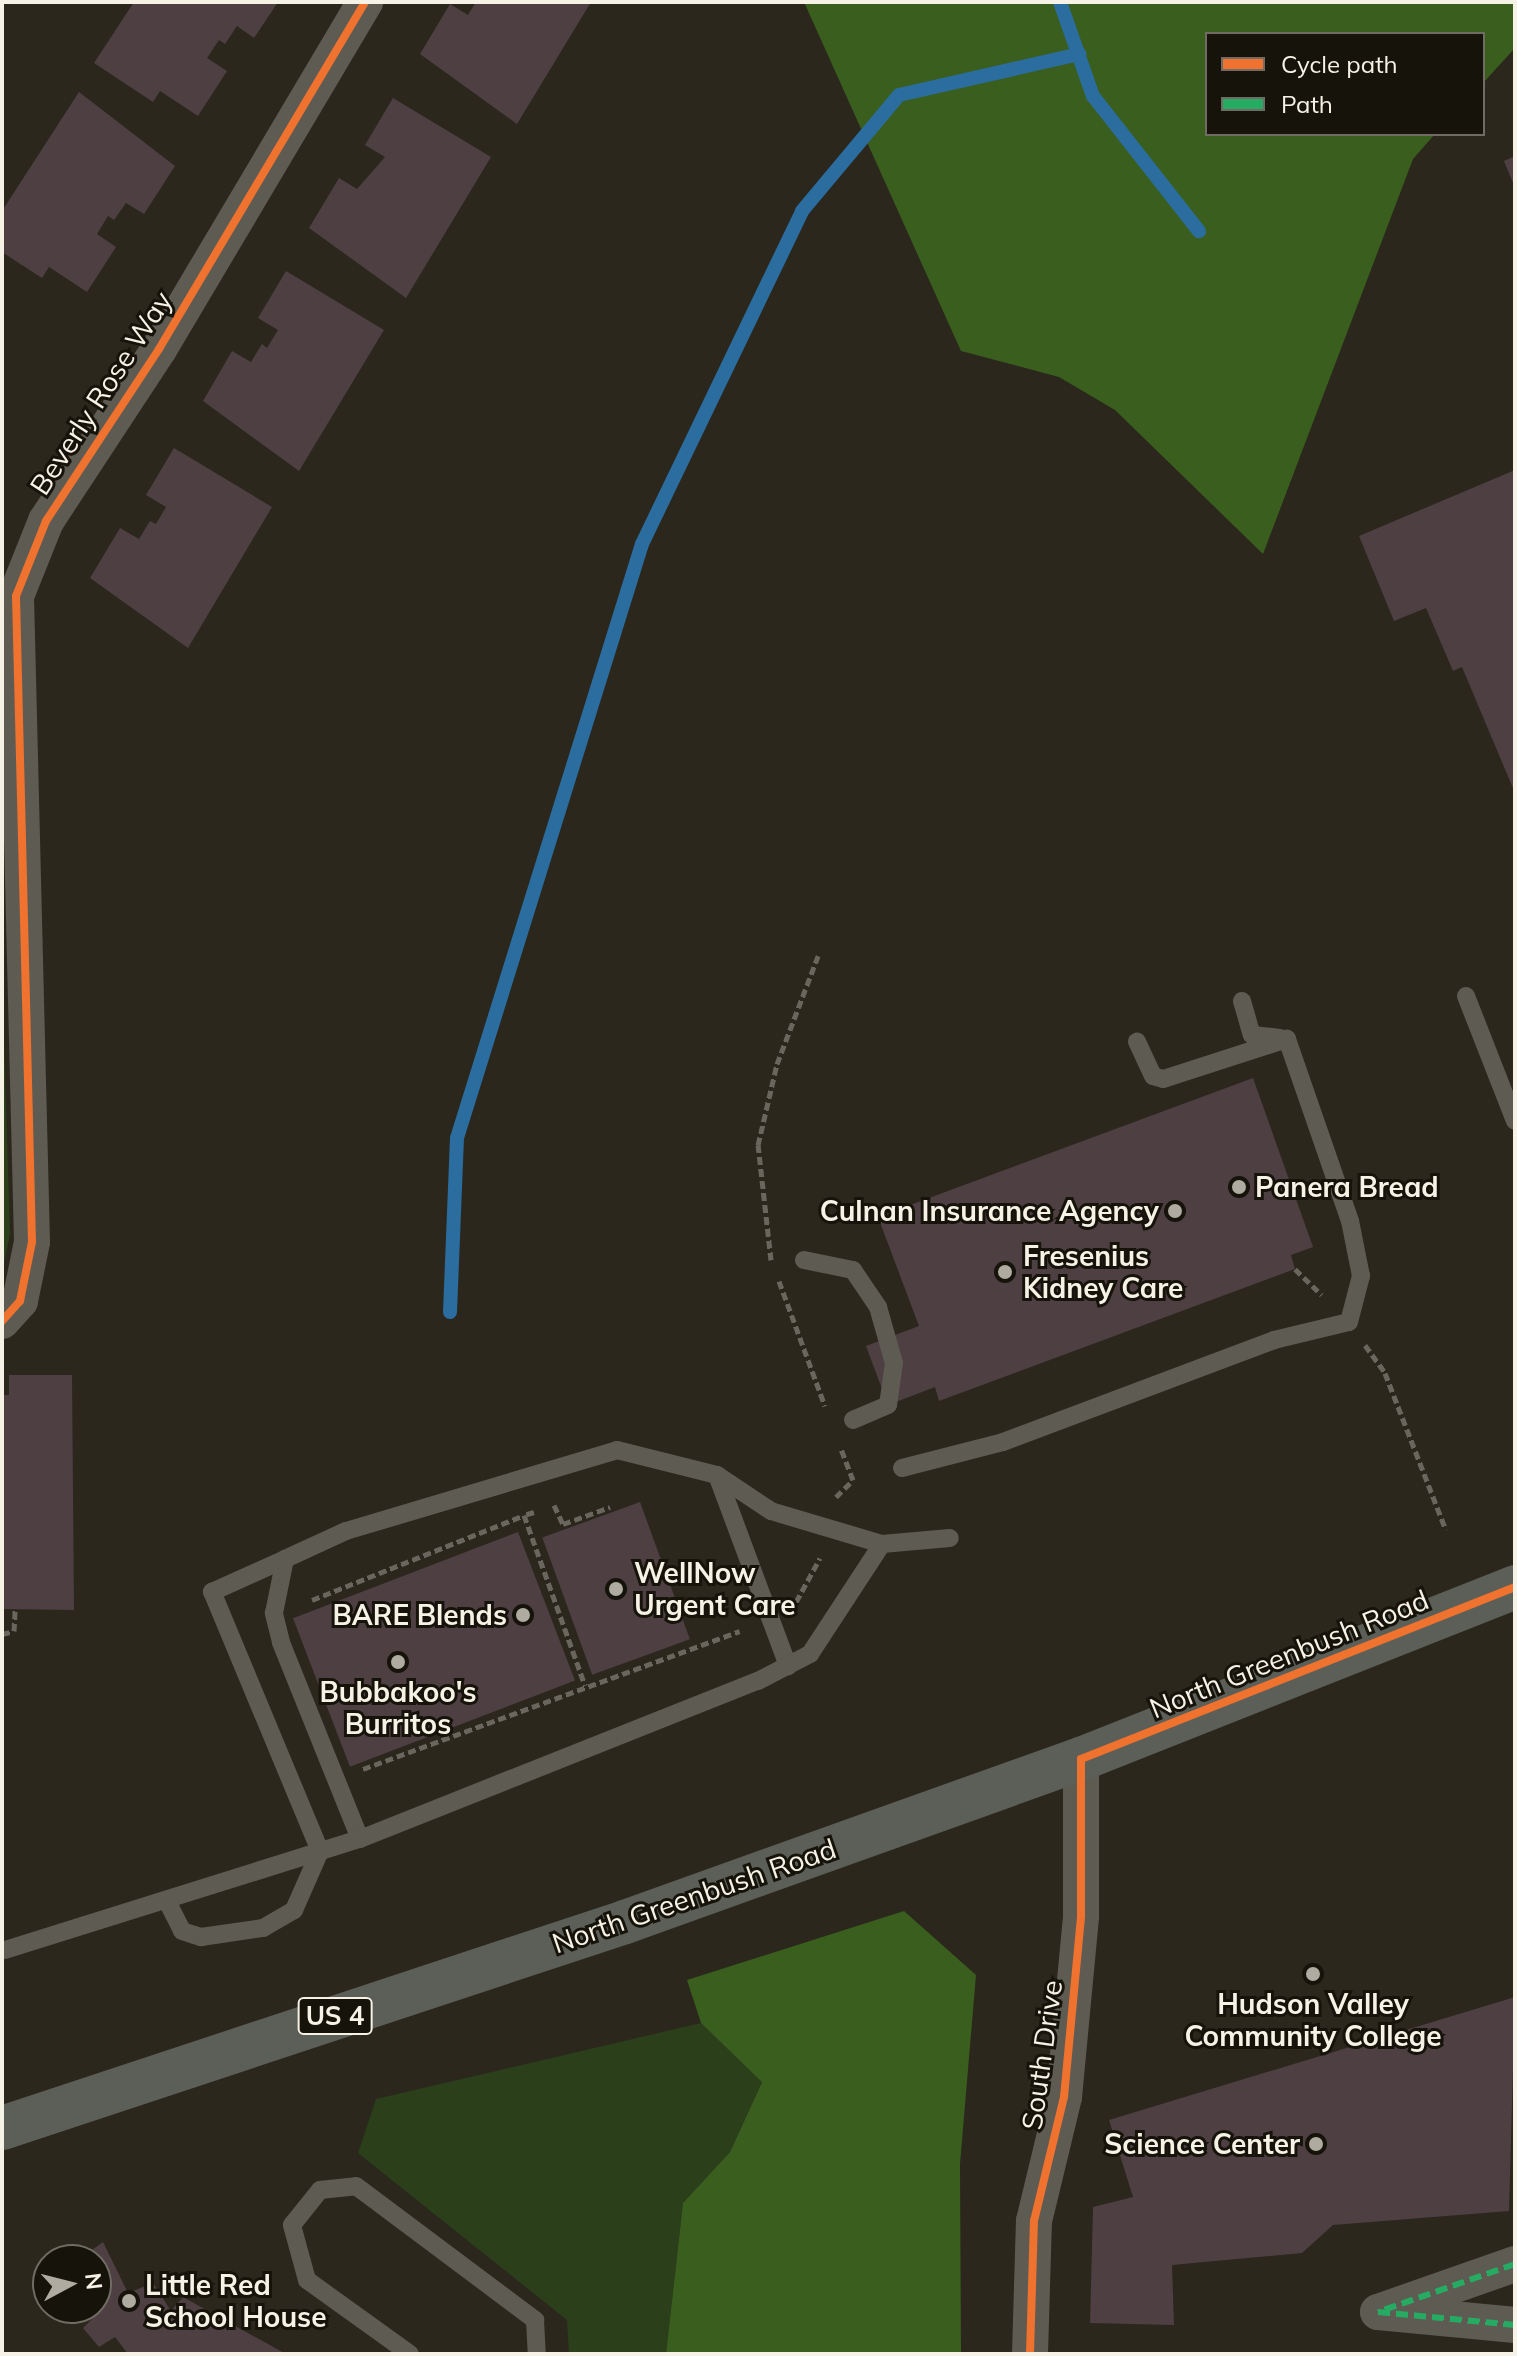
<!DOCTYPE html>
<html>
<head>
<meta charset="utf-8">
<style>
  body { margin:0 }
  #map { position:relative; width:1517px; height:2356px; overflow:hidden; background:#2b271d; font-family:Mulish,sans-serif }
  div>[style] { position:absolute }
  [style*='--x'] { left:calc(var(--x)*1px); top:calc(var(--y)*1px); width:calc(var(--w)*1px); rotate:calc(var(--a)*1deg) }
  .green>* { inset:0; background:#2b3f1b }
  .forest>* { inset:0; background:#3a5e1e }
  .stream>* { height:14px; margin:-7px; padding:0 7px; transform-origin:7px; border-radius:7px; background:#2b6d9f }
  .building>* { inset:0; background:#4e3f43; transform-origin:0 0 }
  .path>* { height:5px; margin-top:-2.5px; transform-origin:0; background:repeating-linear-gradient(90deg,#69665e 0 8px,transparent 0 12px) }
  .lane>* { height:18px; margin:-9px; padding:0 9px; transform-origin:9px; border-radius:9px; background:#5e5b53 }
  .street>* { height:36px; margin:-18px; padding:0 18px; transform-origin:18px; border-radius:18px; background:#5e5b53 }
  .primary>* { height:44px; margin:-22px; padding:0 22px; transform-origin:22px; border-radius:22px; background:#5c5f58 }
  .quiet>* { height:6px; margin-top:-3px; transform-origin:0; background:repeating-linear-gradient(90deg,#26ab63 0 12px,transparent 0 18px) }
  .cycleway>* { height:8px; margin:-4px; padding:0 4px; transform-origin:4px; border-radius:4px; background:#ef722f }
  .dots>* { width:22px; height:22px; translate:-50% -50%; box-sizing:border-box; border:4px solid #16130b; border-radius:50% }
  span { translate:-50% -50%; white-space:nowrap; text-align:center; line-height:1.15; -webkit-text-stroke:6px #16130b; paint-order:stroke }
  .shield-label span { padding:2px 6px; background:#16130b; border:2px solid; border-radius:6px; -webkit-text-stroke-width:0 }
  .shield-label { font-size:26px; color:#f7f2e6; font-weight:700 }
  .street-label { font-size:28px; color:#f7f2e6 }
  .poi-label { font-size:28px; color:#f7f2e6; font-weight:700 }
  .left { translate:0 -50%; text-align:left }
  .right { translate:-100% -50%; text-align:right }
  .frame { position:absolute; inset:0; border:4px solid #f7f2e6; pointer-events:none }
  .legend { position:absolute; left:1205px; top:32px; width:280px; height:104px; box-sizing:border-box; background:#16130b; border:2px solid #706c63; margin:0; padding:10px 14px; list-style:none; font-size:24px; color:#f7f2e6 }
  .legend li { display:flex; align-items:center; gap:16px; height:40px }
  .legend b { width:40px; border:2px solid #706c63 }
  .north { position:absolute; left:32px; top:2244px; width:80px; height:80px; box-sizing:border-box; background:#16130b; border:2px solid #706c63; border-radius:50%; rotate:83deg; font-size:22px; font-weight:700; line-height:32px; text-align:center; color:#f7f2e6 }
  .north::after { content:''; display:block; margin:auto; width:28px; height:36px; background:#b0aba0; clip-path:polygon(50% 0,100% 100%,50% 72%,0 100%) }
</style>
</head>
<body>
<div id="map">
  <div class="green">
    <div style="clip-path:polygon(2px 977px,10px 1234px,2px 1274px)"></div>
    <div style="clip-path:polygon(701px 2023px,762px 2081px,730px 2152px,683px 2203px,666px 2354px,569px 2354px,567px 2320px,358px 2153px,376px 2099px)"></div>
  </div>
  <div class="forest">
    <div style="clip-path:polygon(804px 2px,1515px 2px,1515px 48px,1483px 83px,1483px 34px,1207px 34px,1207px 134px,1435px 134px,1413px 159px,1263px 554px,1115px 410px,1059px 377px,961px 351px)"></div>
    <div style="clip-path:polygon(904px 1911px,976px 1975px,960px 2164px,961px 2354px,666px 2354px,683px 2203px,730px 2152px,762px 2082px,701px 2023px,687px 1980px)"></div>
  </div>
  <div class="stream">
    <div style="--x:1060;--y:2;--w:100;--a:70.7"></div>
    <div style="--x:1093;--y:96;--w:172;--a:51.9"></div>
    <div style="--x:450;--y:1312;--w:174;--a:-87.7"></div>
    <div style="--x:457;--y:1138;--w:622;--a:-72.7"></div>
    <div style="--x:642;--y:544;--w:369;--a:-64.3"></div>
    <div style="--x:802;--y:211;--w:151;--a:-50.1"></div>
    <div style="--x:899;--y:95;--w:185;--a:-12.8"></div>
  </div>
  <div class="building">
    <div style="clip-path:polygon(134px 2px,278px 2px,254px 38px,237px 26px,225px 44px,219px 40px,207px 58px,227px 71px,198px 116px,160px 91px,153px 102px,94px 63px)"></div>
    <div style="clip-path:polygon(476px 2px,591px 2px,517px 124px,420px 54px,450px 4px,468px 15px)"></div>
    <div style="clip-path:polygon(79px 92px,175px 166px,144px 214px,126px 203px,114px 220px,108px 216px,97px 234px,116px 247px,87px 292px,49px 267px,42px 278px,2px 252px,2px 211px)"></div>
    <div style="clip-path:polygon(393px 98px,491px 157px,406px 298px,309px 228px,339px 178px,357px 189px,385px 157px,365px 145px)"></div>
    <div style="clip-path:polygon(1515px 156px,1515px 188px,1504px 161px)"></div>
    <div style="clip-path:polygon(286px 271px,384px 330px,299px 471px,203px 401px,232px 351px,251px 362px,262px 344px,267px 348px,278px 330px,258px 318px)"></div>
    <div style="clip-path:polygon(174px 448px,272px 507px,188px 648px,90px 578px,120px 528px,139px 539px,150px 521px,156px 524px,166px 507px,146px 495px)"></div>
    <div style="clip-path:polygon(1515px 470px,1515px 793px,1462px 667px,1453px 671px,1426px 608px,1394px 621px,1359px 536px)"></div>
    <div style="clip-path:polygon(1253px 1078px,1313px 1247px,1291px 1255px,1295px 1269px,939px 1401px,935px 1387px,888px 1405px,866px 1346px,919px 1326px,878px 1217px)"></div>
    <div style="clip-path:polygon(9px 1375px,72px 1375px,74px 1610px,2px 1609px,2px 1395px,9px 1395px)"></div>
    <div style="left:640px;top:1502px;width:146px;height:104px;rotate:70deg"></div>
    <div style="left:518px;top:1532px;width:159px;height:241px;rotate:69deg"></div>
    <div style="clip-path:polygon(1515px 1997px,1509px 2211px,1333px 2225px,1302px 2253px,1172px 2265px,1174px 2325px,1090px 2323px,1093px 2207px,1133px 2197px,1109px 2120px)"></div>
    <div style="clip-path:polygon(103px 2242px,128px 2293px,153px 2283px,171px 2311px,183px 2297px,286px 2354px,128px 2354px,115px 2337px,99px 2347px,83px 2328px,94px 2317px,87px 2308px,96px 2308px,96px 2260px,78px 2260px)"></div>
  </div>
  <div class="path">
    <div style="--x:771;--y:1260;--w:116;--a:-96.4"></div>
    <div style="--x:758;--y:1145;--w:83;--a:-76.8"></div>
    <div style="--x:777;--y:1064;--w:116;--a:-69.2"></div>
    <div style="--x:1295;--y:1269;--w:37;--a:44"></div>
    <div style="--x:779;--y:1281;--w:133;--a:69.8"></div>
    <div style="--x:1365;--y:1345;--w:34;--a:54"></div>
    <div style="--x:1385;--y:1373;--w:168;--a:68.8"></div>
    <div style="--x:836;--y:1497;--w:24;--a:-45"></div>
    <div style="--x:853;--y:1480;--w:33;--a:-111"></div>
    <div style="--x:554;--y:1505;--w:21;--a:65"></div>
    <div style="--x:563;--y:1524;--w:50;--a:-19.9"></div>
    <div style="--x:534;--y:1512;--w:10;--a:163"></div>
    <div style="--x:524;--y:1515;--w:181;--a:70.3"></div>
    <div style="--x:312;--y:1600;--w:228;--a:-21.8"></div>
    <div style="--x:796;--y:1602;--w:50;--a:-61.4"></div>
    <div style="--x:2;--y:1634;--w:12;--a:-14"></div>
    <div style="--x:14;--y:1631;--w:22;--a:-87"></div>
    <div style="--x:363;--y:1769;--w:401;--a:-20.1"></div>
  </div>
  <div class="lane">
    <div style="--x:1466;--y:996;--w:134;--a:68.6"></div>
    <div style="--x:1242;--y:1001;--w:35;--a:74"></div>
    <div style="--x:1252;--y:1035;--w:28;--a:6"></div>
    <div style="--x:804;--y:1260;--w:50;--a:11.5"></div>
    <div style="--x:853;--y:1270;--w:45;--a:56"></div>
    <div style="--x:878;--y:1307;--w:58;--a:74.1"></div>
    <div style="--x:894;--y:1363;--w:42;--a:98.1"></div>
    <div style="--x:888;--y:1405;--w:38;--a:157"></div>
    <div style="--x:902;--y:1468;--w:104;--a:-14.4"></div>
    <div style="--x:1003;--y:1442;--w:290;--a:-20.6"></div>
    <div style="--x:1274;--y:1340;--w:77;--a:-13.5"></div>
    <div style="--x:1349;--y:1322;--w:48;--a:-75.4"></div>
    <div style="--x:1361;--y:1276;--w:56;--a:-101.3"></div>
    <div style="--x:1350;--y:1221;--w:193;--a:-109.1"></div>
    <div style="--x:1287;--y:1039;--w:130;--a:162.1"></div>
    <div style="--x:1163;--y:1079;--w:10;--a:-163"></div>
    <div style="--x:1153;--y:1076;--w:38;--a:-115"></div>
    <div style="--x:717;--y:1475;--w:204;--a:69.6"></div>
    <div style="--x:360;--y:1839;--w:212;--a:-111.9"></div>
    <div style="--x:281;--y:1642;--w:30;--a:-104"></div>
    <div style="--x:274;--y:1613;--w:55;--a:-78.5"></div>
    <div style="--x:285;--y:1559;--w:67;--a:-24.7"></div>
    <div style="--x:346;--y:1531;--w:283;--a:-16.6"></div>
    <div style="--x:617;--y:1450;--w:103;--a:14"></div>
    <div style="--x:717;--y:1475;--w:65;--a:33.7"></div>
    <div style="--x:771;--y:1511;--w:116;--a:16.6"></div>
    <div style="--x:168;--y:1903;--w:31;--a:63"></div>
    <div style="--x:182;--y:1931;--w:20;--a:18"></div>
    <div style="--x:201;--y:1937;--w:63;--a:-8.3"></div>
    <div style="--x:263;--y:1928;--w:36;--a:-30"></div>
    <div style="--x:294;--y:1910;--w:64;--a:-66.2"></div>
    <div style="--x:320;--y:1851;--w:281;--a:-112.6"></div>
    <div style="--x:212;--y:1592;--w:80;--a:-24.3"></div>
    <div style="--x:5;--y:1950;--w:372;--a:-17.4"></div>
    <div style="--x:360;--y:1839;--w:428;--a:-21.7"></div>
    <div style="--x:758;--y:1681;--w:59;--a:-27.4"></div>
    <div style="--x:810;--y:1654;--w:131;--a:-56.8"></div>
    <div style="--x:882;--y:1544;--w:68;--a:-5"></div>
    <div style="--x:410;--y:2354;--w:127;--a:-144.3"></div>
    <div style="--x:307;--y:2280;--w:57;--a:-105.3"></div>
    <div style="--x:292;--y:2225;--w:45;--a:-51.3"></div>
    <div style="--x:320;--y:2190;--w:36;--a:-6"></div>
    <div style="--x:356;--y:2186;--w:224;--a:36.8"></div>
    <div style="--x:535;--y:2320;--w:34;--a:87"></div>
  </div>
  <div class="street">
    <div style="--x:2;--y:1321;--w:27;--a:-48"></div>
    <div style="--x:20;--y:1301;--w:60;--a:-78.5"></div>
    <div style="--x:32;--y:1242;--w:646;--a:-91.42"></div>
    <div style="--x:16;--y:596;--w:81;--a:-68.2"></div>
    <div style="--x:46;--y:521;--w:206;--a:-56.7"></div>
    <div style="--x:159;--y:349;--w:404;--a:-59.3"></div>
    <div style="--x:1515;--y:2264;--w:145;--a:160.7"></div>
    <div style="--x:1378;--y:2312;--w:138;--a:5.4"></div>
    <div style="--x:1030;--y:2354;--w:133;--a:-88.3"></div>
    <div style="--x:1034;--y:2221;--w:128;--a:-76.4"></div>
    <div style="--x:1064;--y:2097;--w:182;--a:-84.6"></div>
    <div style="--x:1081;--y:1916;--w:157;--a:-90"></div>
  </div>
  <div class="primary">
    <div style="--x:2;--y:2128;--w:656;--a:-18.3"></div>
    <div style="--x:625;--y:1922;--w:484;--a:-19.7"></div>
    <div style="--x:1081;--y:1759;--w:467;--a:-21.6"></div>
  </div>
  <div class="quiet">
    <div style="--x:1515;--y:2264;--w:145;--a:160.7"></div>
    <div style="--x:1378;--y:2312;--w:138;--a:5.4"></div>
  </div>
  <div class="cycleway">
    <div style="--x:2;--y:1321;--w:27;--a:-48"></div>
    <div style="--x:20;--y:1301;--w:60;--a:-78.5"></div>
    <div style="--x:32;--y:1242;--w:646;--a:-91.42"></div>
    <div style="--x:16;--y:596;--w:81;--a:-68.2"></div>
    <div style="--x:46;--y:521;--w:206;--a:-56.7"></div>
    <div style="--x:159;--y:349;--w:404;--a:-59.3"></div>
    <div style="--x:1030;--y:2354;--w:133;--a:-88.3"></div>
    <div style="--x:1034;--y:2221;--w:128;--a:-76.4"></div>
    <div style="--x:1064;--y:2097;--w:182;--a:-84.6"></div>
    <div style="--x:1081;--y:1916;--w:157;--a:-90"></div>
    <div style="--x:1081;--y:1759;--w:467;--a:-21.6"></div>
  </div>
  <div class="dots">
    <div style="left:1239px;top:1187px;background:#b0aba0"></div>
    <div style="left:1175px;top:1211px;background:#b0aba0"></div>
    <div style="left:1005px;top:1272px;background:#b0aba0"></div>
    <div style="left:616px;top:1589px;background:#b0aba0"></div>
    <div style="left:523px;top:1615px;background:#b0aba0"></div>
    <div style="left:398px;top:1662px;background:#b0aba0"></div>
    <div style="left:1313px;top:1974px;background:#b0aba0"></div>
    <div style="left:1316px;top:2144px;background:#b0aba0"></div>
    <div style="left:129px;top:2301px;background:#b0aba0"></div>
  </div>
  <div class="shield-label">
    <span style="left:335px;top:2016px">US 4</span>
  </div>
  <div class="street-label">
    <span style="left:101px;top:393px;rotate:-57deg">Beverly Rose Way</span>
    <span style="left:1289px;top:1654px;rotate:-22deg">North Greenbush Road</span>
    <span style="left:694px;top:1896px;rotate:-19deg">North Greenbush Road</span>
    <span style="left:1042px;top:2055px;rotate:-82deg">South Drive</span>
  </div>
  <div class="poi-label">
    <span class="left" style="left:1255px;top:1187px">Panera Bread</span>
    <span class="right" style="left:1159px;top:1211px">Culnan Insurance Agency</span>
    <span class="left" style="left:1023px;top:1272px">Fresenius<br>Kidney Care</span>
    <span class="left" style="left:634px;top:1589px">WellNow<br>Urgent Care</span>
    <span class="right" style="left:507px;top:1615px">BARE Blends</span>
    <span style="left:398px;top:1708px">Bubbakoo's<br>Burritos</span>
    <span style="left:1313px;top:2020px">Hudson Valley<br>Community College</span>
    <span class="right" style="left:1300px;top:2144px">Science Center</span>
    <span class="left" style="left:145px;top:2301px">Little Red<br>School House</span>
  </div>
  <div class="frame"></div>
  <ul class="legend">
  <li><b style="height:10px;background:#ef722f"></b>Cycle path</li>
  <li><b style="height:10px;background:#26ab63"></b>Path</li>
  </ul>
  <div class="north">N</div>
</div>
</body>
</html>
